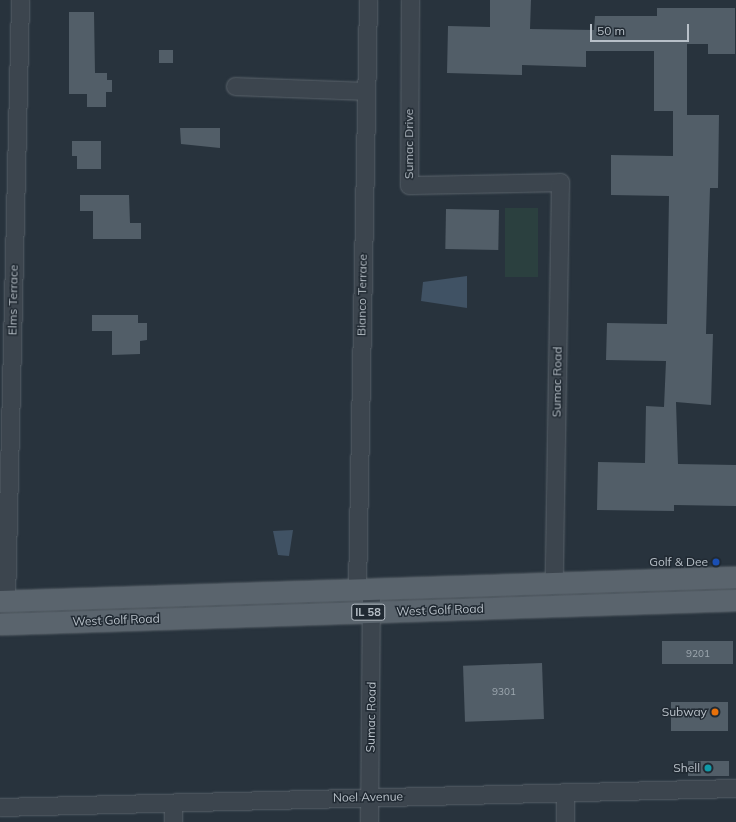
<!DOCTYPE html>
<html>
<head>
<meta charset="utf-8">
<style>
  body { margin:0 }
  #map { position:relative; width:736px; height:822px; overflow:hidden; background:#28333d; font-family:Mulish,sans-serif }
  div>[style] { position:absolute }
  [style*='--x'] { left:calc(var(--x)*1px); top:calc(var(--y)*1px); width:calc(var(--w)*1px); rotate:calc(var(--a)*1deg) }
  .green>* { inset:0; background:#2b403f; transform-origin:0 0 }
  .water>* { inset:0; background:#405264 }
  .building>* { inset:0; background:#525e68; transform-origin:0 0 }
  .roads { filter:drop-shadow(0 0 1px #5a636b) drop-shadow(0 0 1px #5a636b) }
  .minor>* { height:17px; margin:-8.5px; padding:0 8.5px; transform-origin:8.5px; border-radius:8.5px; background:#3c454e }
  .major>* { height:21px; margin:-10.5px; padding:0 10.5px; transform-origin:10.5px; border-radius:10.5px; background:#5a646d }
  .dots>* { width:11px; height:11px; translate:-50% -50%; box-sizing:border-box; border:2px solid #212a33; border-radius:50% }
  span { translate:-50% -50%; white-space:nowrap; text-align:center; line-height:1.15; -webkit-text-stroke:3px #212a33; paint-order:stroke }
  .number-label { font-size:10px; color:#9ea8b0 }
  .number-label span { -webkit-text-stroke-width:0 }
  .shield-label span { padding:1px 3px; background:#212a33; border:1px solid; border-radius:3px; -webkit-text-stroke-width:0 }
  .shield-label { font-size:11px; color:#b8c0c8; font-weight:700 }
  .street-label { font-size:12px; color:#b8c0c8 }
  .poi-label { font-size:12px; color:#b8c0c8 }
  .right { translate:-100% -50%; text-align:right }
  .scale { position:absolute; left:590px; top:24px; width:99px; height:18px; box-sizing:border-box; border:2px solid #b8c0c8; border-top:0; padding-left:5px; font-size:12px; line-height:14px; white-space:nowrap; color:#b8c0c8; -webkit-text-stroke:3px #212a33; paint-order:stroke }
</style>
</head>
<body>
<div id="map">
  <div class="green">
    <div style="left:505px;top:208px;width:33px;height:69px"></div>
  </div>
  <div class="water">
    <div style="clip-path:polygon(467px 276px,467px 308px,421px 301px,423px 282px)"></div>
    <div style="clip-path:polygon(293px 530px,289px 556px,278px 555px,273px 531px)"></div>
  </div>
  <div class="building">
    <div style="clip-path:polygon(490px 0,531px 0,530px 29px,594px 30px,595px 16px,657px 16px,657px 8px,735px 8px,735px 54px,708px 54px,708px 44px,687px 44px,687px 115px,719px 115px,718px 188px,710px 188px,708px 256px,706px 334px,713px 334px,711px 405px,676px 402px,678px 464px,736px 465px,736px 506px,674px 505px,674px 511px,597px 510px,598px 462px,645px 463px,646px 406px,664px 407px,666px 361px,606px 360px,607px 323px,667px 324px,669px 196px,611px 195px,611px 155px,673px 156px,673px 111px,654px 111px,654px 51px,586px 51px,586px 67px,522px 65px,522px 75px,447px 73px,448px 26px,490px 27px)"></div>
    <div style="clip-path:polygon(69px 12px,94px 12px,95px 73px,107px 73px,107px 80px,112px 80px,112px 92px,106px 92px,106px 107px,87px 107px,87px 94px,69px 94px)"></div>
    <div style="left:159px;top:50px;width:14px;height:13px"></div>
    <div style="clip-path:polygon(180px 128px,220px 128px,220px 148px,181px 144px)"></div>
    <div style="clip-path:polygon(72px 141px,101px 141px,101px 169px,77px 169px,77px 156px,72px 156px)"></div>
    <div style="clip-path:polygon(80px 195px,129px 195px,130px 223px,141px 223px,141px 239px,93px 239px,93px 211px,80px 211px)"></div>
    <div style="left:446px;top:209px;width:53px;height:40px;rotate:1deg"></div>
    <div style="clip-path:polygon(92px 315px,138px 315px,138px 323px,147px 323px,147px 340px,140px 341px,140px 354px,112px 355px,112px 331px,92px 331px)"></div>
    <div style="left:733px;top:641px;width:23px;height:71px;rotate:90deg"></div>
    <div style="left:542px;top:663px;width:56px;height:79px;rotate:88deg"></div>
    <div style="left:728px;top:702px;width:29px;height:57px;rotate:90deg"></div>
    <div style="left:688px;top:761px;width:41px;height:15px"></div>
  </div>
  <div class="roads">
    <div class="minor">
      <div style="--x:410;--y:0;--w:185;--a:90.3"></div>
      <div style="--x:409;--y:185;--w:151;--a:-1.1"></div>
      <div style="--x:560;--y:182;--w:401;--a:90.9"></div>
      <div style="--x:235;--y:86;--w:131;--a:2.2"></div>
      <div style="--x:357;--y:589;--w:589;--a:-88.93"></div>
      <div style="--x:6;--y:600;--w:600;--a:-88.66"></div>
      <div style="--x:0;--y:807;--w:736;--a:-1.48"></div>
      <div style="--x:173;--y:822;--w:19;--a:-90"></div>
      <div style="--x:369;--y:822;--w:233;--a:-89.5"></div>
      <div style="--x:565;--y:822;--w:30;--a:-90"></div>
    </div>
    <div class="major">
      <div style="--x:0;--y:601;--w:736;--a:-1.87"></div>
      <div style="--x:0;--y:624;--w:736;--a:-1.87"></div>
    </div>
  </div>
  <div class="dots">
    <div style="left:716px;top:562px;background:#1a4fb4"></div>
    <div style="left:715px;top:712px;background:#e8710a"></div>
    <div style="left:708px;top:768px;background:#0f9aa8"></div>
  </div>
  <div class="number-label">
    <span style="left:698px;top:654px">9201</span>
    <span style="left:504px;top:692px">9301</span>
  </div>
  <div class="shield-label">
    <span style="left:368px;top:612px">IL 58</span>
  </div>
  <div class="street-label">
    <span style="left:409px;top:144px;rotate:-90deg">Sumac Drive</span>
    <span style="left:362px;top:295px;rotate:-89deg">Bianco Terrace</span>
    <span style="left:13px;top:300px;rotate:-89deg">Elms Terrace</span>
    <span style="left:557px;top:382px;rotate:-89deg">Sumac Road</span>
    <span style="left:440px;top:610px;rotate:-2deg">West Golf Road</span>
    <span style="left:116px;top:620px;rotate:-2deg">West Golf Road</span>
    <span style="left:371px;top:717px;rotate:-89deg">Sumac Road</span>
    <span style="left:368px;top:797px;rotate:-1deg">Noel Avenue</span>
  </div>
  <div class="poi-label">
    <span class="right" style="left:708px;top:562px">Golf &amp; Dee</span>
    <span class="right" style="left:707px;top:712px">Subway</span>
    <span class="right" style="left:700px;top:768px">Shell</span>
  </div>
  <div class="scale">50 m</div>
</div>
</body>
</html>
